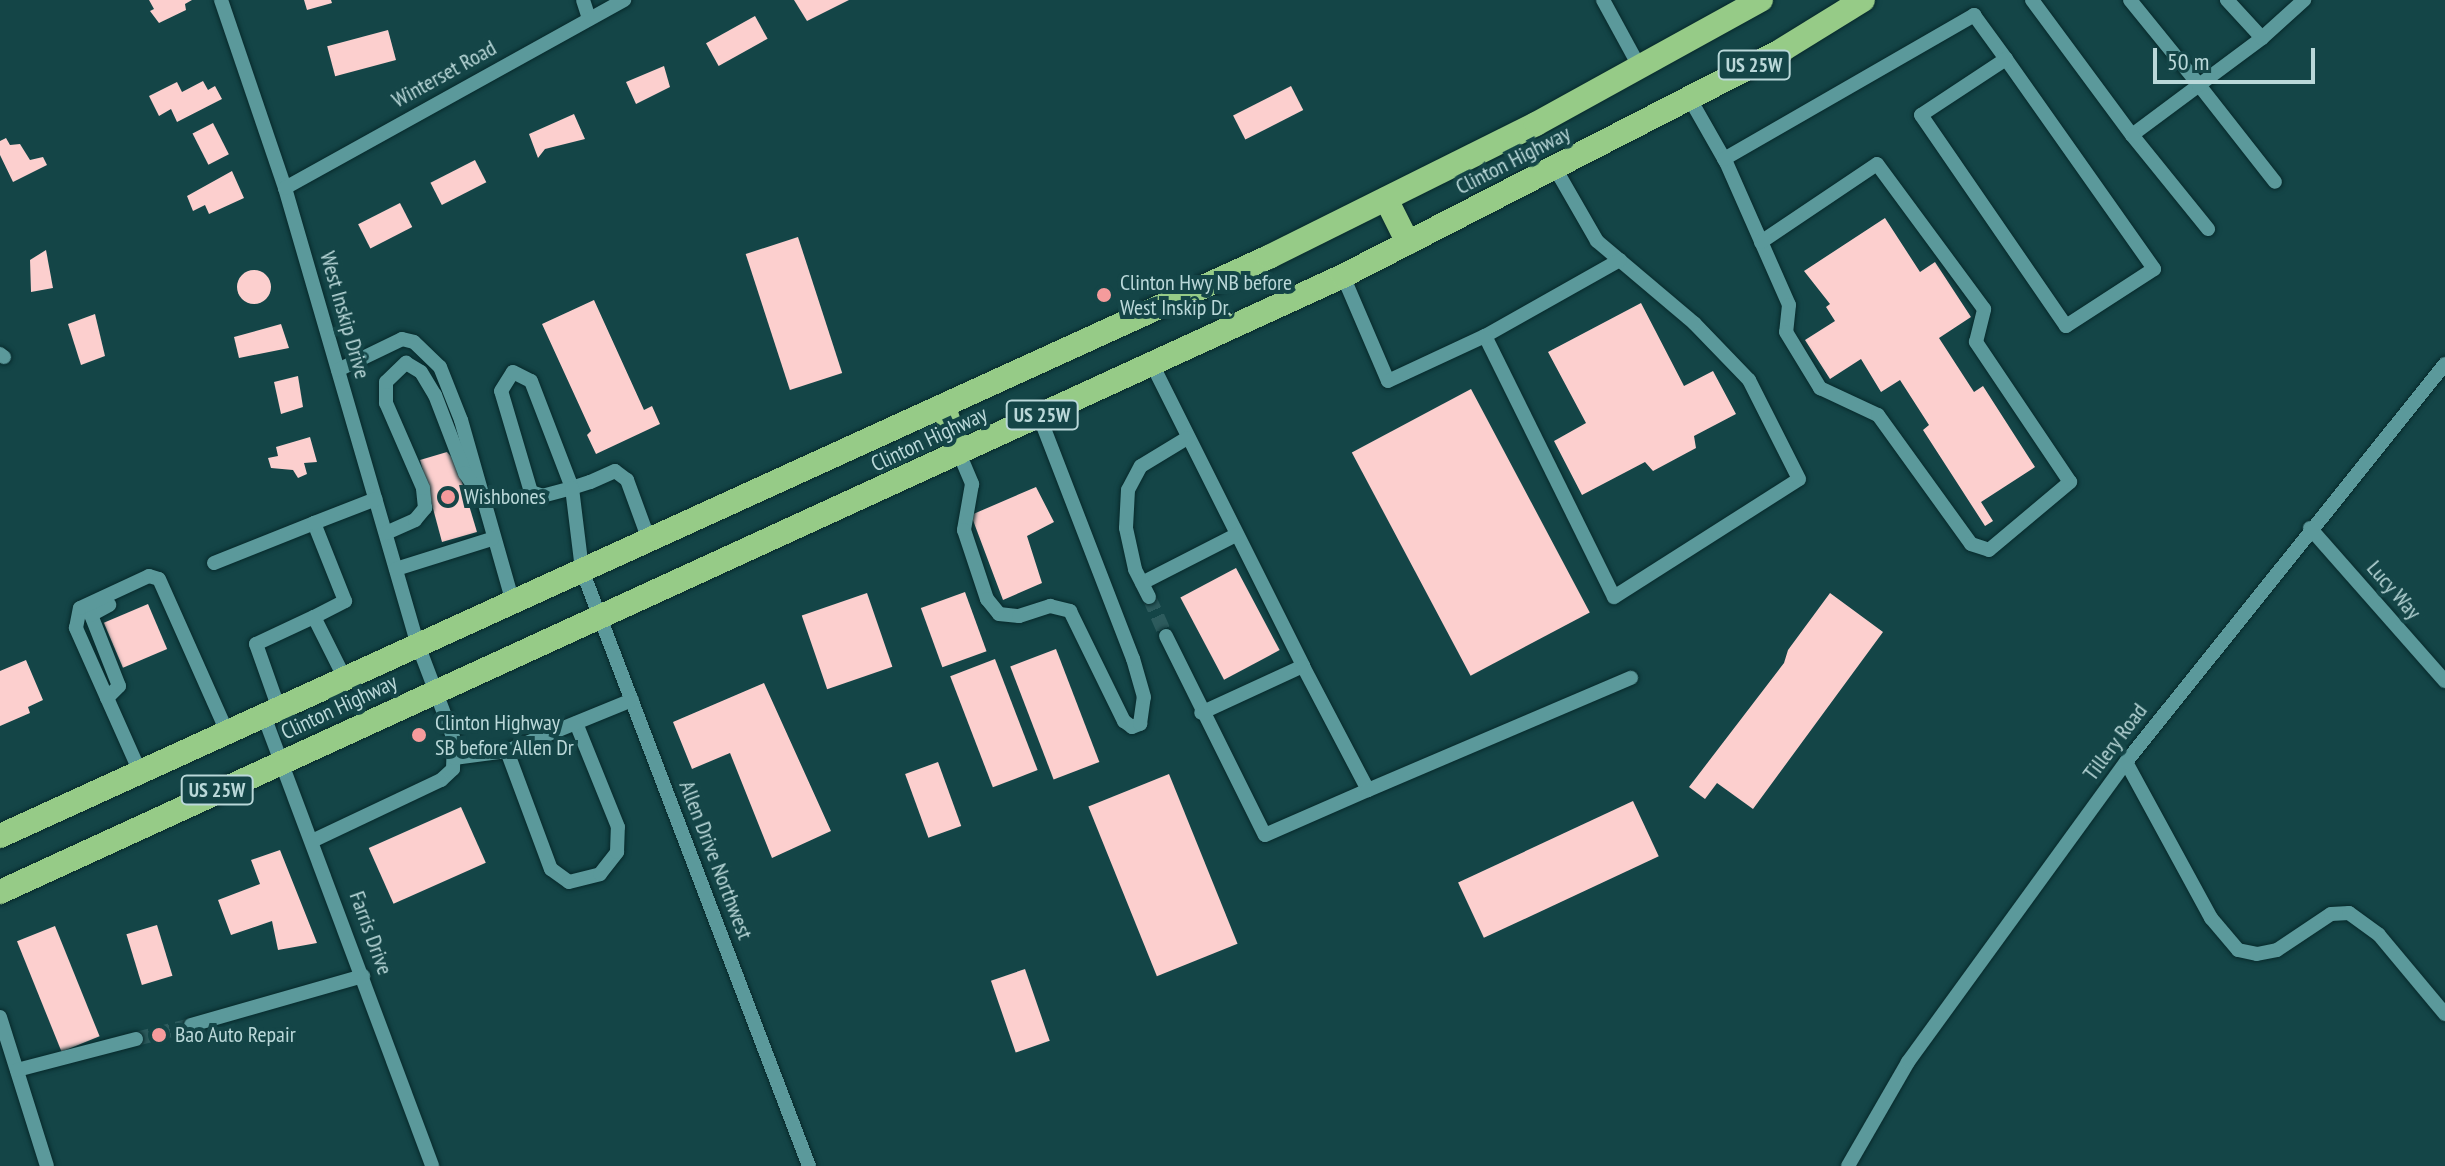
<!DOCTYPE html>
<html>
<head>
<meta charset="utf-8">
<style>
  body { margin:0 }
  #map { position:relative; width:2445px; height:1166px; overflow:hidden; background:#144547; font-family:"PT Sans Narrow",sans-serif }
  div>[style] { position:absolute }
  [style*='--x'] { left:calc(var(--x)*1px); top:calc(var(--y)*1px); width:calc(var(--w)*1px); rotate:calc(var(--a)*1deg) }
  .building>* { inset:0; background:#fccfce; transform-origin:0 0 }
  .round { border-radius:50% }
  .minor-tunnel>* { height:14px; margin-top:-7px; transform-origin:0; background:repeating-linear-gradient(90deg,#2d5b5d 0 14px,transparent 0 21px) }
  .roads { filter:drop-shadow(0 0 2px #07292b) drop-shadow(0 0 2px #07292b) }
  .minor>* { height:14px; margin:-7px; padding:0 7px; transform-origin:7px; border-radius:7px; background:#5b999b }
  .highway>* { height:24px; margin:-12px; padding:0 12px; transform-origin:12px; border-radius:12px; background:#96cb87 }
  .dots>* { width:22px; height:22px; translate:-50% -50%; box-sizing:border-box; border:4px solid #144547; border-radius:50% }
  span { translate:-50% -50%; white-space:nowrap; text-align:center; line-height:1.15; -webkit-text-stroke:8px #144547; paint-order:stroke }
  .shield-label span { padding:2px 6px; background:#144547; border:2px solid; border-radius:6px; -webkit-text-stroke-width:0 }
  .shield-label { font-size:20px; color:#bad8d9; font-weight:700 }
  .street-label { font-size:22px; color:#bad8d9 }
  .poi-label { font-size:22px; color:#bad8d9 }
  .left { translate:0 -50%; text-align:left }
  .scale { position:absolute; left:2153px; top:48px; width:162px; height:36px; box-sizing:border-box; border:4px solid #bad8d9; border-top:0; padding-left:10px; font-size:24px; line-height:28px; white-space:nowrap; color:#bad8d9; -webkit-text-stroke:6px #144547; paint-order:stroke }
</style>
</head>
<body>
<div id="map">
  <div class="building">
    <div style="clip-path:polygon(149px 0,192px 0,185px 4px,186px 10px,159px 23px,150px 11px,154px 9px)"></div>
    <div style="clip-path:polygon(304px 0,331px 0,332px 3px,307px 10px)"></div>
    <div style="clip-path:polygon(794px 0,849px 0,807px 21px)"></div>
    <div style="left:755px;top:16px;width:26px;height:56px;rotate:61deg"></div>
    <div style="left:388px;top:30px;width:31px;height:63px;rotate:75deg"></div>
    <div style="clip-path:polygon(664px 66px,670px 87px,636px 104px,626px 82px)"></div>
    <div style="clip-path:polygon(203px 81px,208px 90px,215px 86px,222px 99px,177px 122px,171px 109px,159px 116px,149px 96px,177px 82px,182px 92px)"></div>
    <div style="left:1291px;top:86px;width:27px;height:65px;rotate:63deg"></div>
    <div style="clip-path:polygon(574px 114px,585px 139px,545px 149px,538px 158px,529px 134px)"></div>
    <div style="left:213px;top:123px;width:35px;height:23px;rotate:63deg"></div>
    <div style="clip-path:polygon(6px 138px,10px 145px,20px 144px,30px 160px,43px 157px,47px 165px,13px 182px,0 155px,0 141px)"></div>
    <div style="left:475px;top:160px;width:25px;height:50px;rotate:63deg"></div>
    <div style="clip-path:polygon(232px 171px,244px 198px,209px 214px,205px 205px,193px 211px,187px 196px)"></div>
    <div style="left:400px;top:203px;width:27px;height:47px;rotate:63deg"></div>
    <div style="clip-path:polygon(1885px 218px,1920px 272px,1935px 262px,1971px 317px,1939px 338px,1974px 392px,1983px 386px,2035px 467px,1981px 502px,1993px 521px,1985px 526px,1923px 430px,1929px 425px,1900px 380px,1881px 392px,1861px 359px,1830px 379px,1805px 340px,1835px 321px,1826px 307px,1830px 304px,1804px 271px)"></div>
    <div style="left:798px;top:237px;width:143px;height:55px;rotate:72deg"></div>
    <div style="clip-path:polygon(46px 250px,53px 288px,31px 292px,30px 260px)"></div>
    <div class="round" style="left:237px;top:270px;width:34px;height:34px"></div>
    <div style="clip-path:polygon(594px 300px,644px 410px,652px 406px,660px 424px,596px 454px,587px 435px,591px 431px,542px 324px)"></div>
    <div style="clip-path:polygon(1641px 303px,1684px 386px,1713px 371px,1736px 414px,1694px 436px,1696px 448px,1653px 471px,1645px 462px,1582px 495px,1554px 441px,1586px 423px,1548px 352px)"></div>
    <div style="clip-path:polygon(95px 314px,105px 356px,81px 365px,68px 324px)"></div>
    <div style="clip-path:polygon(281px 324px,289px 348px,239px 358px,234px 337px)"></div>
    <div style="clip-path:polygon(298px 376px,303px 407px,281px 414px,274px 382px)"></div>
    <div style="left:1471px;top:389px;width:253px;height:135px;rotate:62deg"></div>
    <div style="clip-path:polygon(310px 437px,317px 462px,304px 463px,307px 474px,298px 478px,293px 470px,271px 468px,268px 458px,278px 456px,276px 447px)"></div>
    <div style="clip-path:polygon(447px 452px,456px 462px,477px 532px,442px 542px,420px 460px)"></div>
    <div style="clip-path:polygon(1036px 487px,1054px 522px,1027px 536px,1042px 583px,1003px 600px,971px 515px)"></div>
    <div style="left:1236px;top:568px;width:93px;height:63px;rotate:62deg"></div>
    <div style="left:965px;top:592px;width:63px;height:47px;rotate:70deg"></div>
    <div style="left:867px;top:593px;width:78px;height:69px;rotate:71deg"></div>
    <div style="clip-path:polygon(1830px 593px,1883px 632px,1753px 809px,1717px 783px,1705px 799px,1689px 787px,1784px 663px,1788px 650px)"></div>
    <div style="left:148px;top:604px;width:49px;height:48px;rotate:67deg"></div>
    <div style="left:1056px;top:649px;width:121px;height:49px;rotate:69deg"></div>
    <div style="left:995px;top:659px;width:119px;height:48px;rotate:69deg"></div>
    <div style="clip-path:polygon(26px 660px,43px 700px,28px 707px,30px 713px,0 726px,0 671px)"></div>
    <div style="clip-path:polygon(764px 683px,831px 831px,772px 858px,730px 753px,692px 769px,673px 722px)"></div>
    <div style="left:938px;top:762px;width:68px;height:35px;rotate:70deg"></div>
    <div style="left:1169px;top:774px;width:183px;height:87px;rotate:68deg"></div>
    <div style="left:1633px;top:801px;width:61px;height:193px;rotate:65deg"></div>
    <div style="left:461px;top:807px;width:61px;height:101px;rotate:66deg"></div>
    <div style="clip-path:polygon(280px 850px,317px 943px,278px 950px,272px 921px,231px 935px,218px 900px,260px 884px,251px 860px)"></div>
    <div style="left:157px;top:925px;width:53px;height:32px;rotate:73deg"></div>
    <div style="left:55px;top:926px;width:119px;height:41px;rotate:68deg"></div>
    <div style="left:1025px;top:969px;width:76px;height:36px;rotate:71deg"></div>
  </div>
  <div class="minor-tunnel">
    <div style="--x:1149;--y:597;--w:43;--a:66.4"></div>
    <div style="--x:136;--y:1039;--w:57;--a:-14.3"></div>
  </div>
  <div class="roads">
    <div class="minor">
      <div style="--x:221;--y:0;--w:199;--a:71.2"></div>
      <div style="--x:285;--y:188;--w:476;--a:73.8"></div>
      <div style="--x:418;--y:645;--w:102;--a:69.2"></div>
      <div style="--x:454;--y:740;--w:29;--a:92"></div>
      <div style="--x:453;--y:769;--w:16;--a:137"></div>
      <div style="--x:441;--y:780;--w:140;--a:154.7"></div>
      <div style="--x:583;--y:0;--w:20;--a:72"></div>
      <div style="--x:1603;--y:0;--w:77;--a:61.4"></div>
      <div style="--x:2032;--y:0;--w:168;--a:53.5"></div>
      <div style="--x:2132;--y:135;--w:84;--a:-36.7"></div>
      <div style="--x:2199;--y:85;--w:123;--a:51.9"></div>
      <div style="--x:2130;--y:0;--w:109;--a:50.9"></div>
      <div style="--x:2199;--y:85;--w:79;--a:-36.7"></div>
      <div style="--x:2262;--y:38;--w:52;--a:-132.6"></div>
      <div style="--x:2262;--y:38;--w:57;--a:-42.1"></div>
      <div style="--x:1690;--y:99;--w:73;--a:60.3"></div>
      <div style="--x:1726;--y:162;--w:156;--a:66.2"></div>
      <div style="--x:1789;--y:305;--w:27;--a:96"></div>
      <div style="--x:1786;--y:332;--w:66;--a:58.7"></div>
      <div style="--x:1820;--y:388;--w:64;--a:25"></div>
      <div style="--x:1878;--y:415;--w:159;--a:54.2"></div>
      <div style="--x:1971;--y:544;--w:19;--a:18"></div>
      <div style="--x:1989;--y:550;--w:106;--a:-40"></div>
      <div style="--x:2070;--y:482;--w:169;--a:-123.9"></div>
      <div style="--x:1976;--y:342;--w:34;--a:-76"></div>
      <div style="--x:1984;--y:309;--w:180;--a:-126.4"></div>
      <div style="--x:1877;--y:164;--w:140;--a:146.1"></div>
      <div style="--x:2132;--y:135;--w:121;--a:51"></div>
      <div style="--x:1724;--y:159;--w:289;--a:-29.9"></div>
      <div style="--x:1974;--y:15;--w:54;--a:54"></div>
      <div style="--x:2006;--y:59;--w:257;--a:54.8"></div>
      <div style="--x:2154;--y:269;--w:105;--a:147.1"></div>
      <div style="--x:2066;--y:326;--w:256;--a:-124.5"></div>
      <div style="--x:1921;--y:115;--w:102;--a:-33.4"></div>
      <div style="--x:285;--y:188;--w:388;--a:-29"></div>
      <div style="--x:1343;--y:276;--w:114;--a:66.8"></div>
      <div style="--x:1388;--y:381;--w:107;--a:-24.9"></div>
      <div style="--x:1485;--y:336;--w:291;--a:63.7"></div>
      <div style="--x:1614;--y:597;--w:219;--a:-32.5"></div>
      <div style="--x:1799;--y:479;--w:111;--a:-116.8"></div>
      <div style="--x:1749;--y:380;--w:79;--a:-134"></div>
      <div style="--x:1694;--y:323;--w:127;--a:-139.8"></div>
      <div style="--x:1597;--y:241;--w:84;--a:-119.9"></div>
      <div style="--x:1485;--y:336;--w:155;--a:-29.4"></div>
      <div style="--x:0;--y:354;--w:5;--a:37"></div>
      <div style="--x:1152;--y:364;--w:338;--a:63.4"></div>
      <div style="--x:1303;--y:666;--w:112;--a:155.3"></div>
      <div style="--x:338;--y:370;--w:71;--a:-25.8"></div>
      <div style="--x:402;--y:339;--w:12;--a:14"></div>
      <div style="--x:414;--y:342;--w:36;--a:44"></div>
      <div style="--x:440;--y:367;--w:57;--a:68.4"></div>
      <div style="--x:461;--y:420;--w:189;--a:74.1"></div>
      <div style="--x:959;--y:453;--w:34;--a:67"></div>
      <div style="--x:972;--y:484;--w:47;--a:99.9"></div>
      <div style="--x:964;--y:530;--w:73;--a:71.6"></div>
      <div style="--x:987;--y:599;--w:19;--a:51"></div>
      <div style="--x:999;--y:614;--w:20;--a:6"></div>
      <div style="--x:1019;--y:616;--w:33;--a:-18"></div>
      <div style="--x:1050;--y:606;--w:21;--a:14"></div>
      <div style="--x:1070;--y:611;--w:123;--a:63.9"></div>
      <div style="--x:1124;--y:721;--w:10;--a:37"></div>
      <div style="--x:1132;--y:727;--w:9;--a:-21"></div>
      <div style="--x:1140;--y:724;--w:27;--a:-82"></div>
      <div style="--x:1144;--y:697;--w:40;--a:-106"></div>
      <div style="--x:1133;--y:659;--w:261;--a:-111.1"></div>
      <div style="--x:2310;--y:528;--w:204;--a:48.6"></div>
      <div style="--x:386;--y:533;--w:32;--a:-24"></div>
      <div style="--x:415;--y:520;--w:16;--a:-50"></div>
      <div style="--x:425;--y:508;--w:20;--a:-96"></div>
      <div style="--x:423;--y:488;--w:93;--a:-113.5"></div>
      <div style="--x:386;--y:403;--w:21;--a:-90"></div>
      <div style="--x:386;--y:382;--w:28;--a:-44"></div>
      <div style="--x:406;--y:363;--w:17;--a:31"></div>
      <div style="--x:421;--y:372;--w:27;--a:59"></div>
      <div style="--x:435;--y:395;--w:84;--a:69"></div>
      <div style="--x:465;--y:473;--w:29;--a:56"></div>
      <div style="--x:649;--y:540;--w:64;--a:-110.1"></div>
      <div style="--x:627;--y:480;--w:15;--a:-143"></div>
      <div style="--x:615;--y:471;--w:27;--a:156"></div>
      <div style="--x:590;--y:482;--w:19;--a:162"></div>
      <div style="--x:572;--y:488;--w:30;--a:165"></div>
      <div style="--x:543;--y:496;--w:13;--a:-162"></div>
      <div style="--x:531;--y:492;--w:105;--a:-106.5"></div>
      <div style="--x:501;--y:391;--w:22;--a:-58"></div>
      <div style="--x:513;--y:372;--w:20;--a:27"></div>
      <div style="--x:531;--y:381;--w:115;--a:69"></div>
      <div style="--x:572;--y:488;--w:83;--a:83"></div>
      <div style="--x:582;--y:570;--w:638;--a:69.15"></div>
      <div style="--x:214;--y:563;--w:108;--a:-21.8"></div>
      <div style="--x:396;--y:569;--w:101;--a:-17.4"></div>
      <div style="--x:1142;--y:583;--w:106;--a:-27.1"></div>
      <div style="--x:1149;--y:597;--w:31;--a:-117"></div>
      <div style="--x:1135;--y:569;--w:42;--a:-102.4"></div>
      <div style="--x:1126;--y:528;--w:38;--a:-87"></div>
      <div style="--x:1128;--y:490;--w:27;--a:-62"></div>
      <div style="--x:1141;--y:466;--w:54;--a:-31.3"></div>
      <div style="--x:314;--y:617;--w:35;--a:-27"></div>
      <div style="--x:345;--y:601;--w:84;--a:-111.7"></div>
      <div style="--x:314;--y:523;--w:66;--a:-21.2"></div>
      <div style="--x:1166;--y:636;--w:222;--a:63.6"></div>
      <div style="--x:1265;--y:835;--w:112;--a:-23.6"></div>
      <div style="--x:1368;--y:790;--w:140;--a:-117.7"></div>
      <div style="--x:107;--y:698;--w:17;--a:-45"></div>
      <div style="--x:119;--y:686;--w:76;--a:-111.5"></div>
      <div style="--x:91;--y:615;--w:21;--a:-29"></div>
      <div style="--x:279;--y:709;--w:69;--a:-109.5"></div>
      <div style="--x:256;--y:644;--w:64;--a:-25"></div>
      <div style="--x:314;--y:617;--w:69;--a:63.4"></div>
      <div style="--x:264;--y:716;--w:480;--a:69.5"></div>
      <div style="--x:507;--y:751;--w:126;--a:69.6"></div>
      <div style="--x:551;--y:869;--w:22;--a:36"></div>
      <div style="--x:569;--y:882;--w:32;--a:-14"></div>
      <div style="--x:600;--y:874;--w:28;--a:-52"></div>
      <div style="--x:617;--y:852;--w:25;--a:-88"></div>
      <div style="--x:618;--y:827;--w:112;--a:-112"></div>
      <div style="--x:454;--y:758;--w:53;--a:-7.5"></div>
      <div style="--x:507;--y:751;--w:135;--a:-22.2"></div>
      <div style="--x:2126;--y:762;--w:178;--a:61.4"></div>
      <div style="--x:2211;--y:918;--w:42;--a:49.8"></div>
      <div style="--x:2238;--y:950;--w:19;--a:12"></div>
      <div style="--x:2257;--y:954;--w:20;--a:-11"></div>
      <div style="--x:2277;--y:950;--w:65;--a:-33.7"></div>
      <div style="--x:2331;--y:914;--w:18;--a:-3"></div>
      <div style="--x:2349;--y:913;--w:37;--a:36"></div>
      <div style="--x:2379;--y:935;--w:103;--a:50.1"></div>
      <div style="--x:140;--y:772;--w:158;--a:-114"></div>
      <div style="--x:76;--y:628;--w:20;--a:-79"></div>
      <div style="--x:80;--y:608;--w:76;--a:-24.9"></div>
      <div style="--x:149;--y:576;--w:10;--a:17"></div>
      <div style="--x:159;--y:579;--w:167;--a:66"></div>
      <div style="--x:1368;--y:790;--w:286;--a:-23.1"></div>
      <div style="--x:0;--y:1017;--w:156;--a:72.5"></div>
      <div style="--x:191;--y:1025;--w:179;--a:-15.9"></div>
      <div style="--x:17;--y:1070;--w:123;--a:-14.6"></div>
      <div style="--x:1848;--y:1166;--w:120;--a:-60"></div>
      <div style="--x:1908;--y:1062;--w:371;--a:-54"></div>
      <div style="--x:2126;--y:762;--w:510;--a:-51.29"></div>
    </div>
    <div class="highway">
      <div style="--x:1386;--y:199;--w:49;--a:63.4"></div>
      <div style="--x:944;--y:407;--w:48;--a:71.9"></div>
      <div style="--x:0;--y:836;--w:1395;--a:-24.53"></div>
      <div style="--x:1269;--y:257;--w:298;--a:-26.5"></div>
      <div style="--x:1536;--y:124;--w:257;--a:-28.9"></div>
      <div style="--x:0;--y:892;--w:1478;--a:-24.64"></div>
      <div style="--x:1343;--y:276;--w:494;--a:-27.2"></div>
      <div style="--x:1782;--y:50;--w:95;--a:-31.7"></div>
    </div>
  </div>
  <div class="dots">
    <div style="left:1104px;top:295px;background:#f59b9c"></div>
    <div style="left:448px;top:497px;background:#f59b9c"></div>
    <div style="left:419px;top:735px;background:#f59b9c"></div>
    <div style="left:159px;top:1035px;background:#f59b9c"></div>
  </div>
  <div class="shield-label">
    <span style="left:1754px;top:65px">US 25W</span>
    <span style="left:1042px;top:415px">US 25W</span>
    <span style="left:217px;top:790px">US 25W</span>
  </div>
  <div class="street-label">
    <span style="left:444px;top:74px;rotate:-29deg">Winterset Road</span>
    <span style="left:1513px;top:160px;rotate:-27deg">Clinton Highway</span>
    <span style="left:345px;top:315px;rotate:74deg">West Inskip Drive</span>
    <span style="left:929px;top:439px;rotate:-25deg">Clinton Highway</span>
    <span style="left:2394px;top:590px;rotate:49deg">Lucy Way</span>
    <span style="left:339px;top:707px;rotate:-25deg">Clinton Highway</span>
    <span style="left:2115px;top:742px;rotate:-53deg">Tillery Road</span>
    <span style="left:716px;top:860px;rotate:69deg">Allen Drive Northwest</span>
    <span style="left:371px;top:933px;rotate:70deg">Farris Drive</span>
  </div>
  <div class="poi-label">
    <span class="left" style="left:1120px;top:295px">Clinton Hwy NB before<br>West Inskip Dr.</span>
    <span class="left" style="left:464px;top:497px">Wishbones</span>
    <span class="left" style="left:435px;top:735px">Clinton Highway<br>SB before Allen Dr</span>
    <span class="left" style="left:175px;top:1035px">Bao Auto Repair</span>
  </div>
  <div class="scale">50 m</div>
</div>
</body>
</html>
